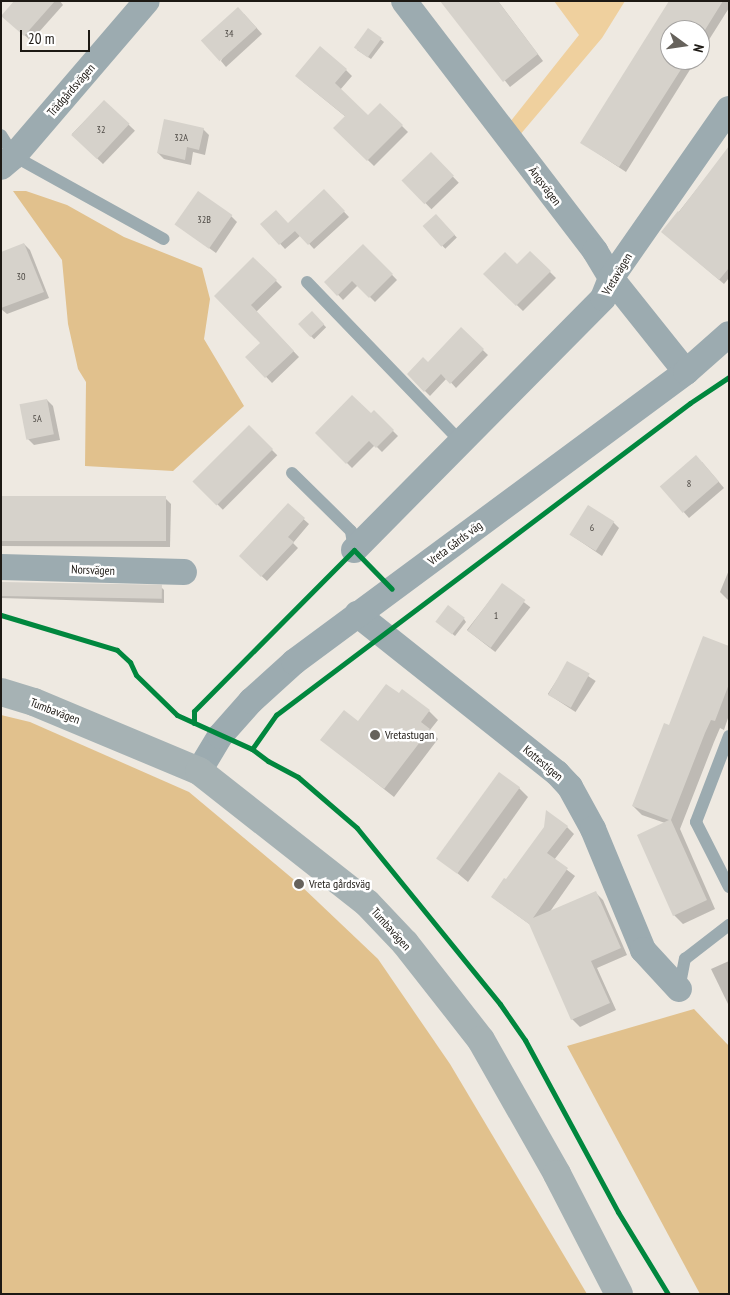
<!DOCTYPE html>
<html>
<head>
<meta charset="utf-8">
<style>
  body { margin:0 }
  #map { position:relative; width:730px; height:1295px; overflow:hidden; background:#eee9e1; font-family:"PT Sans Narrow",sans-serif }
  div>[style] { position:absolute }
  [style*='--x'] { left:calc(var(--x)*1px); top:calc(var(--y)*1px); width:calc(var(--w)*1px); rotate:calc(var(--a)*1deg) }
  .green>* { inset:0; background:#efd09e }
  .forest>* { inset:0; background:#e1c18d }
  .shadow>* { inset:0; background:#0003; transform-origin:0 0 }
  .building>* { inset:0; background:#d6d2cb; transform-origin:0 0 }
  .service>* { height:12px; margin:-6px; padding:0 6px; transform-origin:6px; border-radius:6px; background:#9cabb0 }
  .minor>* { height:26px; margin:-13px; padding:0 13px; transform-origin:13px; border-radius:13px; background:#9cabb0 }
  .secondary>* { height:28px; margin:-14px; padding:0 14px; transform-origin:14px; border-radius:14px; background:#a6b2b4 }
  .cycleway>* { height:5px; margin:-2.5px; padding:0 2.5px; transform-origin:2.5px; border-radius:2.5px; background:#00873e }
  .dots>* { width:14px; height:14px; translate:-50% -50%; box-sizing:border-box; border:2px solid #fff; border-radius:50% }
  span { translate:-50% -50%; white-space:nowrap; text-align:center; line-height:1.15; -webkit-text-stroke:5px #fff; paint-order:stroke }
  .number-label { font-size:10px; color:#4c4843 }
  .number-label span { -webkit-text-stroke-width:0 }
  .street-label { font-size:12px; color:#1d1914 }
  .poi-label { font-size:12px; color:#1d1914 }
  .left { translate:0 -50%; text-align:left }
  .frame { position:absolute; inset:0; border:2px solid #1d1914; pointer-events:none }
  .north { position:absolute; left:660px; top:20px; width:50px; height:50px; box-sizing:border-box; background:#fff; border:1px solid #a5a3a1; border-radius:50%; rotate:104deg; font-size:14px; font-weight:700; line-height:20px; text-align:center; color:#1d1914 }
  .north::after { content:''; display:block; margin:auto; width:18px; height:22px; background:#66625c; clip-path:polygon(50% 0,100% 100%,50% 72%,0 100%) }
  .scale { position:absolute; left:20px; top:30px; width:70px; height:22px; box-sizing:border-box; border:2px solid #1d1914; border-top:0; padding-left:6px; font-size:15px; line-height:18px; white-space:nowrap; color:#1d1914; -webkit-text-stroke:4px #fff; paint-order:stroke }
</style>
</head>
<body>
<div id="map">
  <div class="green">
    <div style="clip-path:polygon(554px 1px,625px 1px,602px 38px,519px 136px,510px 122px,579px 35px)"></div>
  </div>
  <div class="forest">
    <div style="clip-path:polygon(13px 191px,26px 191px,67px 205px,124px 237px,202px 268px,210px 299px,204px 339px,244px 406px,173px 471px,85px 466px,86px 382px,78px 369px,68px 324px,62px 260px)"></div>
    <div style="clip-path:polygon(1px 715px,30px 722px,189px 792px,299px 884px,378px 959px,450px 1064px,587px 1294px,1px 1294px)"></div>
    <div style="clip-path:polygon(694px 1009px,729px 1046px,729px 1294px,700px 1294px,567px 1046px)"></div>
  </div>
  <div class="shadow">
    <div style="clip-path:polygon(16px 1px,60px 1px,63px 5px,31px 41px,9px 21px)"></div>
    <div style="clip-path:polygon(442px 1px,498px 1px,543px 61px,510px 87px)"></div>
    <div style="clip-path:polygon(671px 1px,729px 1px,729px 8px,700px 54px,700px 30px,670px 30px,670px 60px,696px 60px,626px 172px,582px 143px)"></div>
    <div style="clip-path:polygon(244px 14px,262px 34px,226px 67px,221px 61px)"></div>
    <div style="clip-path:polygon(368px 29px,384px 42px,371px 59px,357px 50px)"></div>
    <div style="clip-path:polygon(346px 70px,352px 76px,340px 90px,368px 117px,380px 104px,408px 132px,374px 166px,335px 128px,346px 117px,303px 82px)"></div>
    <div style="left:104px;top:101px;width:43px;height:46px;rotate:44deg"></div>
    <div style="clip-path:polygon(203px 129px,209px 135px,205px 155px,193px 152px,191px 165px,164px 159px,158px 153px)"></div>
    <div style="left:431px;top:154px;width:40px;height:38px;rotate:46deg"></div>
    <div style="clip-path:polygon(715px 166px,729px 177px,729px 278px,724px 284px,663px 232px)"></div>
    <div style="clip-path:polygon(329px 196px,349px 217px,314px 249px,301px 235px,285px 249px,262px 224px,288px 224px)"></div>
    <div style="clip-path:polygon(231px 216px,237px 222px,216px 253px,177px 225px)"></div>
    <div style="left:436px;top:216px;width:30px;height:16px;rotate:46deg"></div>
    <div style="clip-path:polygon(24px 244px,30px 250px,49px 298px,7px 314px,1px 309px,1px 287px)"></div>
    <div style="clip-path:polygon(363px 245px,397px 280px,375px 302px,358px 285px,343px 300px,326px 282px)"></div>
    <div style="clip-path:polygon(530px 252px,556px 278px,523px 311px,485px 274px,517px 265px)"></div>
    <div style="clip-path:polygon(253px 258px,282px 287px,256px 312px,299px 357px,272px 383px,247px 357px,262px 343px,215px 296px)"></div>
    <div style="left:312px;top:313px;width:20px;height:17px;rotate:45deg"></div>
    <div style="clip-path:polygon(461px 329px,488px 355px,456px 388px,447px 378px,430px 396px,408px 374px,428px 364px)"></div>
    <div style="clip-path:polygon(47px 400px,53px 406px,60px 440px,34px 445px,28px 439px)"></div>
    <div style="clip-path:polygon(374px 412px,398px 436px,382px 452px,375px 445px,352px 468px,317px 433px,371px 415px)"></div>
    <div style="left:249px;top:427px;width:40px;height:77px;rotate:45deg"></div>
    <div style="clip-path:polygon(702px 462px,724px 488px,689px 518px,661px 486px)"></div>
    <div style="clip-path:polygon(1px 497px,165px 498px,171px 504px,170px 547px,1px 546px)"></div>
    <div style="clip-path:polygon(288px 505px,309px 524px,293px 543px,298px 548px,267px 581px,240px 556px)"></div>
    <div style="clip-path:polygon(613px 522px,619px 528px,602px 556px,571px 535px)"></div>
    <div style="clip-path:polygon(729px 570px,729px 601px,720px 592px)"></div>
    <div style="clip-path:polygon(1px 583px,162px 588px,164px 590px,164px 603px,1px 598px)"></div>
    <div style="left:502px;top:585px;width:36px;height:57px;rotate:38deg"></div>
    <div style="clip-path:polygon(464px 619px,466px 622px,455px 636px,439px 623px)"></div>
    <div style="clip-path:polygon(729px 648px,729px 715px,724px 730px,720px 728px,714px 742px,680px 829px,715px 909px,683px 924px,674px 915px,665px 823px,642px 815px,633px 806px,669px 726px)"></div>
    <div style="left:568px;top:663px;width:33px;height:37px;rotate:33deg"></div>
    <div style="clip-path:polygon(429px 711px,438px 720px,430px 730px,438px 739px,394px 797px,322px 740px,358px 722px)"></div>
    <div style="clip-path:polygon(519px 788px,528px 797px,468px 882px,439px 858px)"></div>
    <div style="clip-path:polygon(567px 827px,574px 834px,554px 860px,575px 876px,549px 913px,596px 893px,603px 900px,627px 955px,597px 968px,616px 1010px,580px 1027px,572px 1019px,532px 926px,492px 897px)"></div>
    <div style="clip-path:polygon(729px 961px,729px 1006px,711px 969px)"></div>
  </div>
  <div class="building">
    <div style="clip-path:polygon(14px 1px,55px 1px,24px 36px,1px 16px)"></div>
    <div style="clip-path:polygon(440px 1px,498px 1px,538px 54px,503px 82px)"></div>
    <div style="clip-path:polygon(669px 1px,723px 1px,700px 38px,700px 30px,670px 30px,670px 60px,687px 60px,619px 167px,580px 143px)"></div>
    <div style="left:238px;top:7px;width:28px;height:50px;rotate:48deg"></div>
    <div style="left:368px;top:28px;width:17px;height:24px;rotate:36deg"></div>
    <div style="clip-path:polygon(320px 46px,347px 69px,335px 83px,368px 115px,380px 103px,403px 125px,367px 161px,333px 128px,345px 116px,295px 76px)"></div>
    <div style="left:104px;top:100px;width:35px;height:48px;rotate:43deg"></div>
    <div style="clip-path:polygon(164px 119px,204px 128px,199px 150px,187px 147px,185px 160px,157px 153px)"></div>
    <div style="clip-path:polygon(729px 146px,729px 268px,719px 280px,661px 232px,678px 211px,679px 212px)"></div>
    <div style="left:431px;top:152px;width:33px;height:41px;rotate:46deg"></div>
    <div style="clip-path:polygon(324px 189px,345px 211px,308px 245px,292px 228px,295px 231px,279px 245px,260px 224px,276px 210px,288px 223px)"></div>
    <div style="left:198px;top:191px;width:42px;height:41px;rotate:35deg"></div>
    <div style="left:436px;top:214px;width:28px;height:18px;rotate:48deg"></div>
    <div style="clip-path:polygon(24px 243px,44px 292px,1px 308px,1px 252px)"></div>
    <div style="clip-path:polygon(363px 244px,393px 274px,369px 298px,352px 281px,337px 296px,324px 282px)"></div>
    <div style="clip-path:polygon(530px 251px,551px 271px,516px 306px,483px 274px,505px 252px,517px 264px)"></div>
    <div style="clip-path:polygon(253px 257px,277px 280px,251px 305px,294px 351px,265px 378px,245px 357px,260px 343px,214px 296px)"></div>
    <div style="left:312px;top:311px;width:18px;height:19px;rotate:47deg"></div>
    <div style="clip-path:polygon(461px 327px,484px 349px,450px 384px,441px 374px,424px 392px,407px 374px,423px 357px,428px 362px)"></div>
    <div style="clip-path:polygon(352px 395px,371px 413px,374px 410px,394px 430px,376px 448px,369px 441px,346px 464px,315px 433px)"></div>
    <div style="left:47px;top:399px;width:36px;height:28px;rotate:79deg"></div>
    <div style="left:249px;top:425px;width:34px;height:80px;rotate:45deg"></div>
    <div style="left:696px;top:455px;width:35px;height:48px;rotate:49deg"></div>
    <div style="left:1px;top:496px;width:165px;height:45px"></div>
    <div style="clip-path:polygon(288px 503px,305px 518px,288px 537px,294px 542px,261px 577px,239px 556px)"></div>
    <div style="left:588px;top:505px;width:31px;height:35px;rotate:32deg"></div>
    <div style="left:1px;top:582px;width:161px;height:14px;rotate:1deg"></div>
    <div style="left:502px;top:583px;width:29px;height:59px;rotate:36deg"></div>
    <div style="left:448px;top:605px;width:21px;height:21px;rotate:37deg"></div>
    <div style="clip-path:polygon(703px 636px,729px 646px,729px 684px,715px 721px,711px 720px,705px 733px,671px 820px,707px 900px,673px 916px,637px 835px,669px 820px,632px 806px,664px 723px,669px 725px)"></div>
    <div style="left:567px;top:661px;width:26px;height:39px;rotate:29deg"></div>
    <div style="clip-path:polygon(386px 684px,399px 693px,402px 689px,430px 710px,421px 722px,430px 729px,384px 789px,320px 740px,344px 710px,358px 721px)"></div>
    <div style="left:499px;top:772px;width:26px;height:107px;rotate:36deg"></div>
    <div style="clip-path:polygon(546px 810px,568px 826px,547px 853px,568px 868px,533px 918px,596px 891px,621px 948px,591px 961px,610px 1003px,571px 1020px,529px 924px,491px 897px,504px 878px,506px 879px,544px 827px)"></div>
  </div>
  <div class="service">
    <div style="--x:1;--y:135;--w:25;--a:58"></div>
    <div style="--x:14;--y:156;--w:171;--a:29"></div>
    <div style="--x:307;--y:282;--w:222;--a:46.1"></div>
    <div style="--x:292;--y:473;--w:83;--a:44.5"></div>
    <div style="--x:351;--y:531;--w:19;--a:81"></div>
    <div style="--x:729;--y:736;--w:92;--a:111"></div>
    <div style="--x:696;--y:822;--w:73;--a:63.1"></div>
    <div style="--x:679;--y:989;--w:31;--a:-79"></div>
    <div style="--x:685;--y:959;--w:56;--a:-37.7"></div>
  </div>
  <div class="minor">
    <div style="--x:404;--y:1;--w:315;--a:52.6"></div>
    <div style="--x:595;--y:251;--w:31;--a:59"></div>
    <div style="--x:611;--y:278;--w:120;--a:51.4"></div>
    <div style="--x:1;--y:167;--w:17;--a:-40"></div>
    <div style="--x:14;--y:156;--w:204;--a:-49.4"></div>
    <div style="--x:354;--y:550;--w:354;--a:-45.3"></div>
    <div style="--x:603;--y:298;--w:22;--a:-68"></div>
    <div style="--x:611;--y:278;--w:206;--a:-55.1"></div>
    <div style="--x:1;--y:567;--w:183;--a:1.6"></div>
    <div style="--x:357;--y:614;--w:256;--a:38.5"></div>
    <div style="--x:557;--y:773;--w:19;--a:47"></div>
    <div style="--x:570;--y:787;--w:48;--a:61.3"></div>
    <div style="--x:593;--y:829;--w:131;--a:67.5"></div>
    <div style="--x:643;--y:950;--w:53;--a:47.3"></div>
    <div style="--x:199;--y:771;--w:41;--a:-59"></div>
    <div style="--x:220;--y:736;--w:47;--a:-48.5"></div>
    <div style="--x:251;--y:701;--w:58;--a:-42.2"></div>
    <div style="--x:294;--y:662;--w:488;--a:-36.5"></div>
    <div style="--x:686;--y:372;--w:57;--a:-41.5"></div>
  </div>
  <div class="secondary">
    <div style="--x:1;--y:692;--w:34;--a:17"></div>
    <div style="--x:34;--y:702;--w:179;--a:22.7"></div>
    <div style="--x:199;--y:771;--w:214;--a:38.2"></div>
    <div style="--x:367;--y:903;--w:55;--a:46.5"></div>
    <div style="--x:405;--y:943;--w:123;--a:51.9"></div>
    <div style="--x:481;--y:1040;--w:154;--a:60.4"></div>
    <div style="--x:557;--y:1174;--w:135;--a:62.7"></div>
  </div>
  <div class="cycleway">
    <div style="--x:1;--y:615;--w:121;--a:16.8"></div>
    <div style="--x:117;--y:650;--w:18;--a:43"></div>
    <div style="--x:130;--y:662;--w:14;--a:65"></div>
    <div style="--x:136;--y:675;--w:57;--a:44.3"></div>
    <div style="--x:177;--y:715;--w:82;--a:24.4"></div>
    <div style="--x:252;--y:749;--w:20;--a:37"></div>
    <div style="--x:268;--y:761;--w:34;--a:28"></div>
    <div style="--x:298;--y:777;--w:78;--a:40.8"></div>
    <div style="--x:357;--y:828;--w:227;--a:50.9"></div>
    <div style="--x:500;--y:1004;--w:44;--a:55.2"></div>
    <div style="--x:525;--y:1040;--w:196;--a:61.6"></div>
    <div style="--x:618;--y:1212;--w:96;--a:58.6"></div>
    <div style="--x:194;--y:723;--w:12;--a:-90"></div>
    <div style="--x:194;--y:711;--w:227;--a:-45.2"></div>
    <div style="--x:354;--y:550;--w:54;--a:45.7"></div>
    <div style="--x:252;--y:749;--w:42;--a:-54.8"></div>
    <div style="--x:276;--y:715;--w:518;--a:-37"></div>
    <div style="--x:690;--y:403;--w:47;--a:-33.7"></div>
  </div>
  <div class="dots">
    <div style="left:375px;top:735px;background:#66625c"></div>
    <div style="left:299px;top:884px;background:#66625c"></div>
  </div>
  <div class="number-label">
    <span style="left:229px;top:34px">34</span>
    <span style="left:101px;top:130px">32</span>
    <span style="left:181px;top:138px">32A</span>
    <span style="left:204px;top:220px">32B</span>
    <span style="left:21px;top:277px">30</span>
    <span style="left:37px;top:419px">5A</span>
    <span style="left:689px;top:484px">8</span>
    <span style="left:592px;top:528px">6</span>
    <span style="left:496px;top:616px">1</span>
  </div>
  <div class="street-label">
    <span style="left:71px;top:90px;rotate:-49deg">Trädgårdsvägen</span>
    <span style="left:545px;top:186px;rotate:53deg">Ängsvägen</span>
    <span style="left:617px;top:274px;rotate:-59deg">Vretavägen</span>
    <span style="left:455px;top:543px;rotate:-37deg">Vreta Gårds väg</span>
    <span style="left:93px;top:570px;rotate:2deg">Norsvägen</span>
    <span style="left:55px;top:711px;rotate:21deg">Tumbavägen</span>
    <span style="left:543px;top:763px;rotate:40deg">Kottestigen</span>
    <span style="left:391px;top:929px;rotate:48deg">Tumbavägen</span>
  </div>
  <div class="poi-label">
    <span class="left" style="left:385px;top:735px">Vretastugan</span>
    <span class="left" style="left:309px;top:884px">Vreta gårdsväg</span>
  </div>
  <div class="frame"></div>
  <div class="north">N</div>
  <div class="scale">20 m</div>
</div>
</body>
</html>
